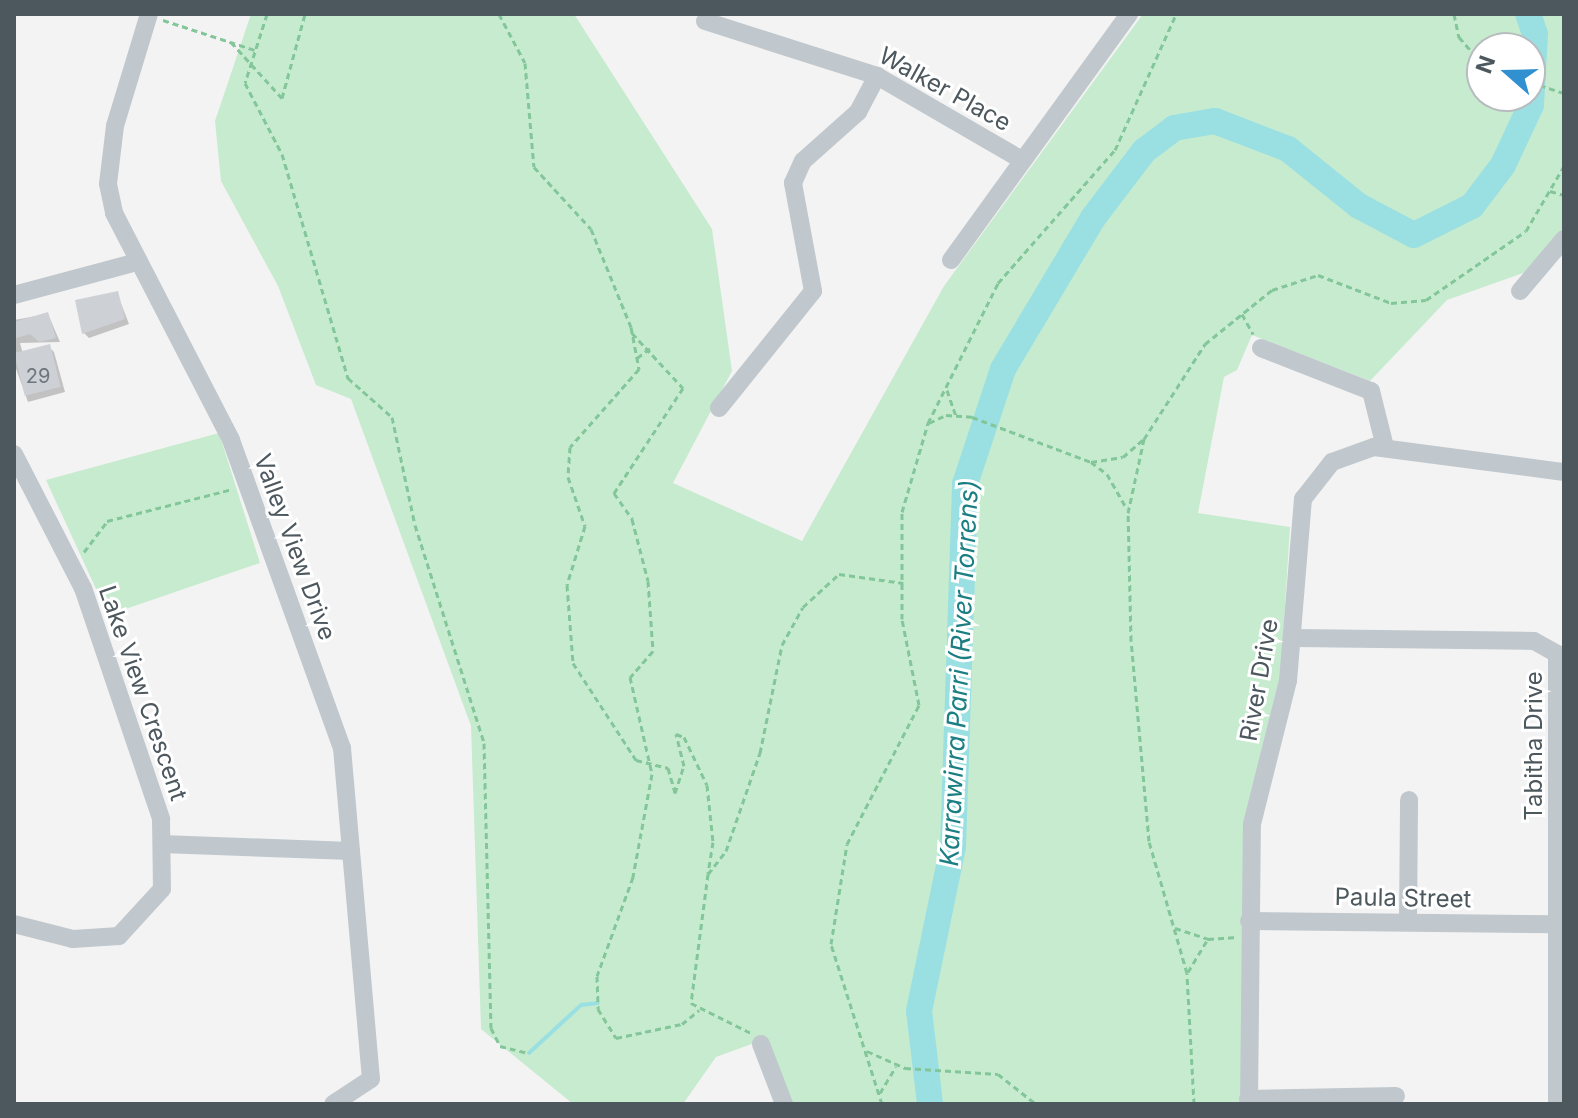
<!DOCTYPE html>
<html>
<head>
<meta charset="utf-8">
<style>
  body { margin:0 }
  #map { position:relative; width:1578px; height:1118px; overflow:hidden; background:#f4f3f3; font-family:Inter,sans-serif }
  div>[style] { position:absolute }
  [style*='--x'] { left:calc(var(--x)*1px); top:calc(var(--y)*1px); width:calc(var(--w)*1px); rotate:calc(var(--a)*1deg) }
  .green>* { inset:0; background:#c7ebcf }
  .shadow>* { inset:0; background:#0003 }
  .stream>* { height:4px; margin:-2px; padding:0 2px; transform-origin:2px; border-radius:2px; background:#9ae0e3 }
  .river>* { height:26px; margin:-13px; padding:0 13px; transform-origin:13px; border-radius:13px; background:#9ae0e3 }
  .building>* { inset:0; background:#cdd0d4; transform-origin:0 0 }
  .path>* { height:3px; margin-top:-1.5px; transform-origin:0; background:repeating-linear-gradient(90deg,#83c69a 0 6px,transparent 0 10px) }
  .minor>* { height:18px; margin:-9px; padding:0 9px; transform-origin:9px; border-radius:9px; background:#c0c8cd }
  span { translate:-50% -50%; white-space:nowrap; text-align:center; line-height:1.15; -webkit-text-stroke:6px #fff; paint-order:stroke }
  .number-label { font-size:20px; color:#6c767c }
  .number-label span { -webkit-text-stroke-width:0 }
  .street-label { font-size:24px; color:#4c585e }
  .water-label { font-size:26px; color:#1b7e82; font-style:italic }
  .frame { position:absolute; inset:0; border:16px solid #4c585e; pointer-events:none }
  .north { position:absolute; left:1466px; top:32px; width:80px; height:80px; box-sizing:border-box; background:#fff; border:2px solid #b7bcbf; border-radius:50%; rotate:290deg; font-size:22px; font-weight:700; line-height:32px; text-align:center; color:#4c585e }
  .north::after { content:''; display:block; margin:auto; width:28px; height:36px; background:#3191d0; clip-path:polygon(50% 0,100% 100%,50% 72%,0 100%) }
</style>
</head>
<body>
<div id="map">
  <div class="green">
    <div style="clip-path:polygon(evenodd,251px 14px,574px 14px,712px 229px,732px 371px,673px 483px,802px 541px,944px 286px,1143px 14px,1564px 14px,1564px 232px,1526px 272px,1447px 300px,1370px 381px,1252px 335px,1237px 370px,1224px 377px,1198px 513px,1290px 527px,1280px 685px,1245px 822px,1243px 1104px,793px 1104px,768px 1038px,716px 1057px,683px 1104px,573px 1104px,481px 1029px,471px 726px,351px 399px,316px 385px,278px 286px,221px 181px,215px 121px,251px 14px,1482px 48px,1530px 48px,1530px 96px,1482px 96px,1482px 48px)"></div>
    <div style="clip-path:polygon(219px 433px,260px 563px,108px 615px,46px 480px)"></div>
  </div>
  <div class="shadow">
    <div style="clip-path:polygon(117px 293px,129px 324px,89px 338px,84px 333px)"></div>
    <div style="clip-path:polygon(48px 314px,60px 342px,20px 343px,23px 354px,49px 347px,54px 352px,65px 392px,28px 402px,14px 363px,14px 320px)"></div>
  </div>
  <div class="stream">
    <div style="--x:529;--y:1053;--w:71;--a:-42.7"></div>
    <div style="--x:581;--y:1005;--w:17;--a:-7"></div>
  </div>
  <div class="river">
    <div style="--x:930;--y:1104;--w:94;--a:-96.7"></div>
    <div style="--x:919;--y:1011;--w:167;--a:-78.3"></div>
    <div style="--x:953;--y:847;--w:363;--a:-88.1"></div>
    <div style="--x:965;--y:484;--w:121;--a:-71.7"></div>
    <div style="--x:1003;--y:369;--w:176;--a:-59.2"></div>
    <div style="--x:1093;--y:218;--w:84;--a:-52.7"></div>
    <div style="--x:1144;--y:151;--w:38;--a:-37"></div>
    <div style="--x:1174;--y:128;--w:42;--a:-9.7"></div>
    <div style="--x:1215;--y:121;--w:78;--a:21"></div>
    <div style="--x:1288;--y:149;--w:91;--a:38.8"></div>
    <div style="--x:1359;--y:206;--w:62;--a:27.8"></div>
    <div style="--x:1414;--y:235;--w:65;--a:-26.6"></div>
    <div style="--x:1472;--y:206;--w:51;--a:-52.9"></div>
    <div style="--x:1503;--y:165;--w:66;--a:-65"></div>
    <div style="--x:1531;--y:105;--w:71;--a:-86.8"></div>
    <div style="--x:1535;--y:34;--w:21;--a:-109"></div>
  </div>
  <div class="building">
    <div style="clip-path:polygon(118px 291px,125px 319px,82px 334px,75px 300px)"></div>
    <div style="clip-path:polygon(48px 312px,56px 338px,39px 342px,30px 334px,16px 338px,14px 349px,14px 322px)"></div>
    <div style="left:50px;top:344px;width:44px;height:37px;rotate:76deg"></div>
  </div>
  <div class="path">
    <div style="--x:267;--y:14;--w:72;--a:107.7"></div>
    <div style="--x:245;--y:83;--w:80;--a:62.5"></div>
    <div style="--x:282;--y:154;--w:234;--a:73.6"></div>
    <div style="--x:348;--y:378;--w:59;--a:41.6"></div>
    <div style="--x:392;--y:417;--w:110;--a:78"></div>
    <div style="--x:415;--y:525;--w:229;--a:72.4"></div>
    <div style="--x:484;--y:743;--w:285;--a:88.6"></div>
    <div style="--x:491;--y:1028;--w:20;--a:63"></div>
    <div style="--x:500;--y:1046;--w:30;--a:14"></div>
    <div style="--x:499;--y:14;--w:55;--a:62"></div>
    <div style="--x:525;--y:63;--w:104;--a:85.1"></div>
    <div style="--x:534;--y:167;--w:84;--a:47.4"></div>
    <div style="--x:591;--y:229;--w:106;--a:67.8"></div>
    <div style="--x:631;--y:327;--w:43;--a:79.2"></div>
    <div style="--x:639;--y:369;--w:104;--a:131.5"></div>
    <div style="--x:570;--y:447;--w:30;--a:94"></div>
    <div style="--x:568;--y:477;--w:52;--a:70.9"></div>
    <div style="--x:585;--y:526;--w:62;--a:107"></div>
    <div style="--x:567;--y:585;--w:78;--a:85.6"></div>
    <div style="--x:573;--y:663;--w:116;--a:57"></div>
    <div style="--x:636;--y:760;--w:33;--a:14"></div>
    <div style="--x:668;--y:768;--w:26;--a:74"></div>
    <div style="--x:675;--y:793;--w:28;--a:-72"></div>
    <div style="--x:684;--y:766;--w:33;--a:-104"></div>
    <div style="--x:676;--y:734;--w:9;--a:21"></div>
    <div style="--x:684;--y:737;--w:53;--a:64.4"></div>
    <div style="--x:707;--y:785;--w:57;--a:84"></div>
    <div style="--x:713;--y:842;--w:32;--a:99"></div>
    <div style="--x:708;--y:874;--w:29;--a:-52"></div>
    <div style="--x:726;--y:851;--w:104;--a:-70.9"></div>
    <div style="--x:760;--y:753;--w:110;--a:-78.5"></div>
    <div style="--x:782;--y:645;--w:43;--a:-61.1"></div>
    <div style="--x:803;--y:607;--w:49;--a:-42.5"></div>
    <div style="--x:839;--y:574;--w:65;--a:8"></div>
    <div style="--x:1454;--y:14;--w:24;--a:78"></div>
    <div style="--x:1459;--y:37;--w:35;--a:49"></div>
    <div style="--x:163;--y:20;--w:97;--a:18.1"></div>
    <div style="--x:231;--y:42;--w:76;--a:47.7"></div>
    <div style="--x:282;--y:98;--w:87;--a:-74.7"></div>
    <div style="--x:1530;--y:82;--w:36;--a:18"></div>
    <div style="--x:1550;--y:191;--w:15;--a:16"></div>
    <div style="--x:1242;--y:314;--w:23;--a:61"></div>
    <div style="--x:632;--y:333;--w:75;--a:47.2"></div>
    <div style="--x:683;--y:388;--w:126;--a:123.3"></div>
    <div style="--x:614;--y:493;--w:32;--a:55"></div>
    <div style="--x:632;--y:519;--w:64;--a:75.5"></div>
    <div style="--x:648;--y:581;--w:70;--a:85.9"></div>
    <div style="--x:653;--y:651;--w:35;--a:131"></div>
    <div style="--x:630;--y:677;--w:99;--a:77.2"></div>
    <div style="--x:652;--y:774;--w:105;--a:100.5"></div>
    <div style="--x:633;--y:877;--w:105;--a:110"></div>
    <div style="--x:597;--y:976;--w:33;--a:88"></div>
    <div style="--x:598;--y:1009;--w:34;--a:58"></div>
    <div style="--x:616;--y:1038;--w:67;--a:-12"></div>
    <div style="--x:682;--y:1024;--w:22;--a:-39"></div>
    <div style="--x:637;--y:358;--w:19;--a:-36"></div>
    <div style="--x:947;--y:390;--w:28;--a:71"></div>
    <div style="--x:929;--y:423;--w:19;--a:-25"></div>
    <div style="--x:946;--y:415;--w:26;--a:4"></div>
    <div style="--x:972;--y:417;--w:127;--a:20.7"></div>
    <div style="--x:1091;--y:462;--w:20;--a:37"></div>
    <div style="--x:1107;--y:474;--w:40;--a:60.3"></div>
    <div style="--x:1091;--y:462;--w:32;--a:-9"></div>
    <div style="--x:1123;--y:457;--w:28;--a:-41"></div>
    <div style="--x:84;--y:552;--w:39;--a:-53"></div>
    <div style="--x:107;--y:521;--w:130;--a:-14.3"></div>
    <div style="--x:708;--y:874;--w:130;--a:97.5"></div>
    <div style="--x:691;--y:1003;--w:67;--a:26.6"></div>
    <div style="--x:1175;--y:928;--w:35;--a:18"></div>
    <div style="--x:1208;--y:939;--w:29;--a:-4"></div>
    <div style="--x:1188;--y:972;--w:39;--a:-59"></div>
    <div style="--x:867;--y:1051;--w:42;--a:24.1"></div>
    <div style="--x:905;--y:1068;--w:93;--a:3.7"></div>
    <div style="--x:998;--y:1074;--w:48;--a:38.3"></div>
    <div style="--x:880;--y:1093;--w:31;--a:-59"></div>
    <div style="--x:882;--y:1104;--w:168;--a:-107.7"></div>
    <div style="--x:831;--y:944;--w:101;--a:-80.9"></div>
    <div style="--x:847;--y:844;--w:157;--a:-62.6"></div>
    <div style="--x:919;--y:705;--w:88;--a:-101.2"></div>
    <div style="--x:902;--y:619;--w:107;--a:-90"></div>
    <div style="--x:902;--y:512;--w:93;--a:-73.7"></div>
    <div style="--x:928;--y:423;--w:157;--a:-63.4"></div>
    <div style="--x:998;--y:283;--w:177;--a:-48.7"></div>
    <div style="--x:1115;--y:150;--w:149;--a:-65.8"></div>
    <div style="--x:1194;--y:1104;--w:131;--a:-93.1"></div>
    <div style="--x:1187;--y:973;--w:137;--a:-106.1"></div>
    <div style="--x:1149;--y:841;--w:201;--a:-95.1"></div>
    <div style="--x:1131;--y:641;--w:128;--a:-91.3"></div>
    <div style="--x:1128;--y:513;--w:76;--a:-77.8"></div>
    <div style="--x:1144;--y:439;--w:113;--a:-57.3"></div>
    <div style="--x:1205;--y:344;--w:86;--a:-38.9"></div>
    <div style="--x:1272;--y:290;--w:48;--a:-18.1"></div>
    <div style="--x:1318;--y:275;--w:78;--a:21"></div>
    <div style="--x:1391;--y:303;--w:35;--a:-5"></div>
    <div style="--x:1426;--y:300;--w:121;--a:-34.6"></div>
    <div style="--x:1526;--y:231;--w:75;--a:-59.7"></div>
  </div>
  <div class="minor">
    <div style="--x:149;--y:14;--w:117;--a:106.9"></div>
    <div style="--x:115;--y:126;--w:58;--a:96.9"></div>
    <div style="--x:108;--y:184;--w:30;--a:78"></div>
    <div style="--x:114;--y:213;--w:255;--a:62.7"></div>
    <div style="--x:231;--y:440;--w:327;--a:70.2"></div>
    <div style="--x:342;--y:748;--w:332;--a:85"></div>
    <div style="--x:371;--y:1079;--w:45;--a:146.7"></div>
    <div style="--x:705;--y:21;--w:181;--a:17.7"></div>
    <div style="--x:877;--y:76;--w:168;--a:30.1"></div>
    <div style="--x:951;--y:260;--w:304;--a:-54.1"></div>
    <div style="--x:1520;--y:291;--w:68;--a:-49.8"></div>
    <div style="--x:14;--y:295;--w:127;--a:-15"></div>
    <div style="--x:1261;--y:348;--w:118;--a:21.4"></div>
    <div style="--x:1371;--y:391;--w:58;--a:76"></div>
    <div style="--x:719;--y:408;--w:150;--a:-51.2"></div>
    <div style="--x:813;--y:291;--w:110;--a:-100.5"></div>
    <div style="--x:793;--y:183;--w:24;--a:-66"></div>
    <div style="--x:803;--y:161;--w:74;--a:-41.7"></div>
    <div style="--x:858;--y:112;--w:41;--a:-62.2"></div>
    <div style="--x:14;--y:454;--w:151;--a:62.8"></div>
    <div style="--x:83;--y:588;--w:244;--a:71.3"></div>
    <div style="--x:161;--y:819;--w:70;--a:89.2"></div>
    <div style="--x:162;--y:889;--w:64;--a:132.5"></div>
    <div style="--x:119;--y:936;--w:46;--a:176.3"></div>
    <div style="--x:73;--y:939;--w:61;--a:-165.7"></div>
    <div style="--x:1295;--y:638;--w:239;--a:0.7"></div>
    <div style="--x:1534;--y:641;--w:26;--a:29"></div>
    <div style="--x:1557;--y:654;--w:450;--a:90"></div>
    <div style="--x:162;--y:844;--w:189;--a:2.1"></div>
    <div style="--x:1249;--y:921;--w:308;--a:0.6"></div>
    <div style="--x:1408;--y:922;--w:122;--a:-89.5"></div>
    <div style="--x:761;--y:1044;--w:64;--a:69"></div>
    <div style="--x:1248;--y:1099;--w:148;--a:-1.2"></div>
    <div style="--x:1249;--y:1104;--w:280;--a:-89.4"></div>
    <div style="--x:1252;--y:824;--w:147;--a:-75.9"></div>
    <div style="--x:1288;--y:681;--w:183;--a:-85.3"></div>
    <div style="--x:1303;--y:499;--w:47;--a:-51.9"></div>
    <div style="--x:1332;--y:462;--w:45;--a:-19.7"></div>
    <div style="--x:1374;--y:447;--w:192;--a:7.5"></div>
  </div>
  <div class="number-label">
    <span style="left:38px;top:376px">29</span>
  </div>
  <div class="street-label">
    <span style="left:945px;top:89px;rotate:29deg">Walker Place</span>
    <span style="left:295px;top:547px;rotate:70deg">Valley View Drive</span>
    <span style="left:1259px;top:680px;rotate:-80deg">River Drive</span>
    <span style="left:143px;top:693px;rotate:71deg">Lake View Crescent</span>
    <span style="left:1534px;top:746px;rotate:-90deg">Tabitha Drive</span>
    <span style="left:1403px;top:898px;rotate:1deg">Paula Street</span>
  </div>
  <div class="water-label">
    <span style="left:959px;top:673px;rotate:-87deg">Karrawirra Parri (River Torrens)</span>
  </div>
  <div class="frame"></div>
  <div class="north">N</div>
</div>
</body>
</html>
